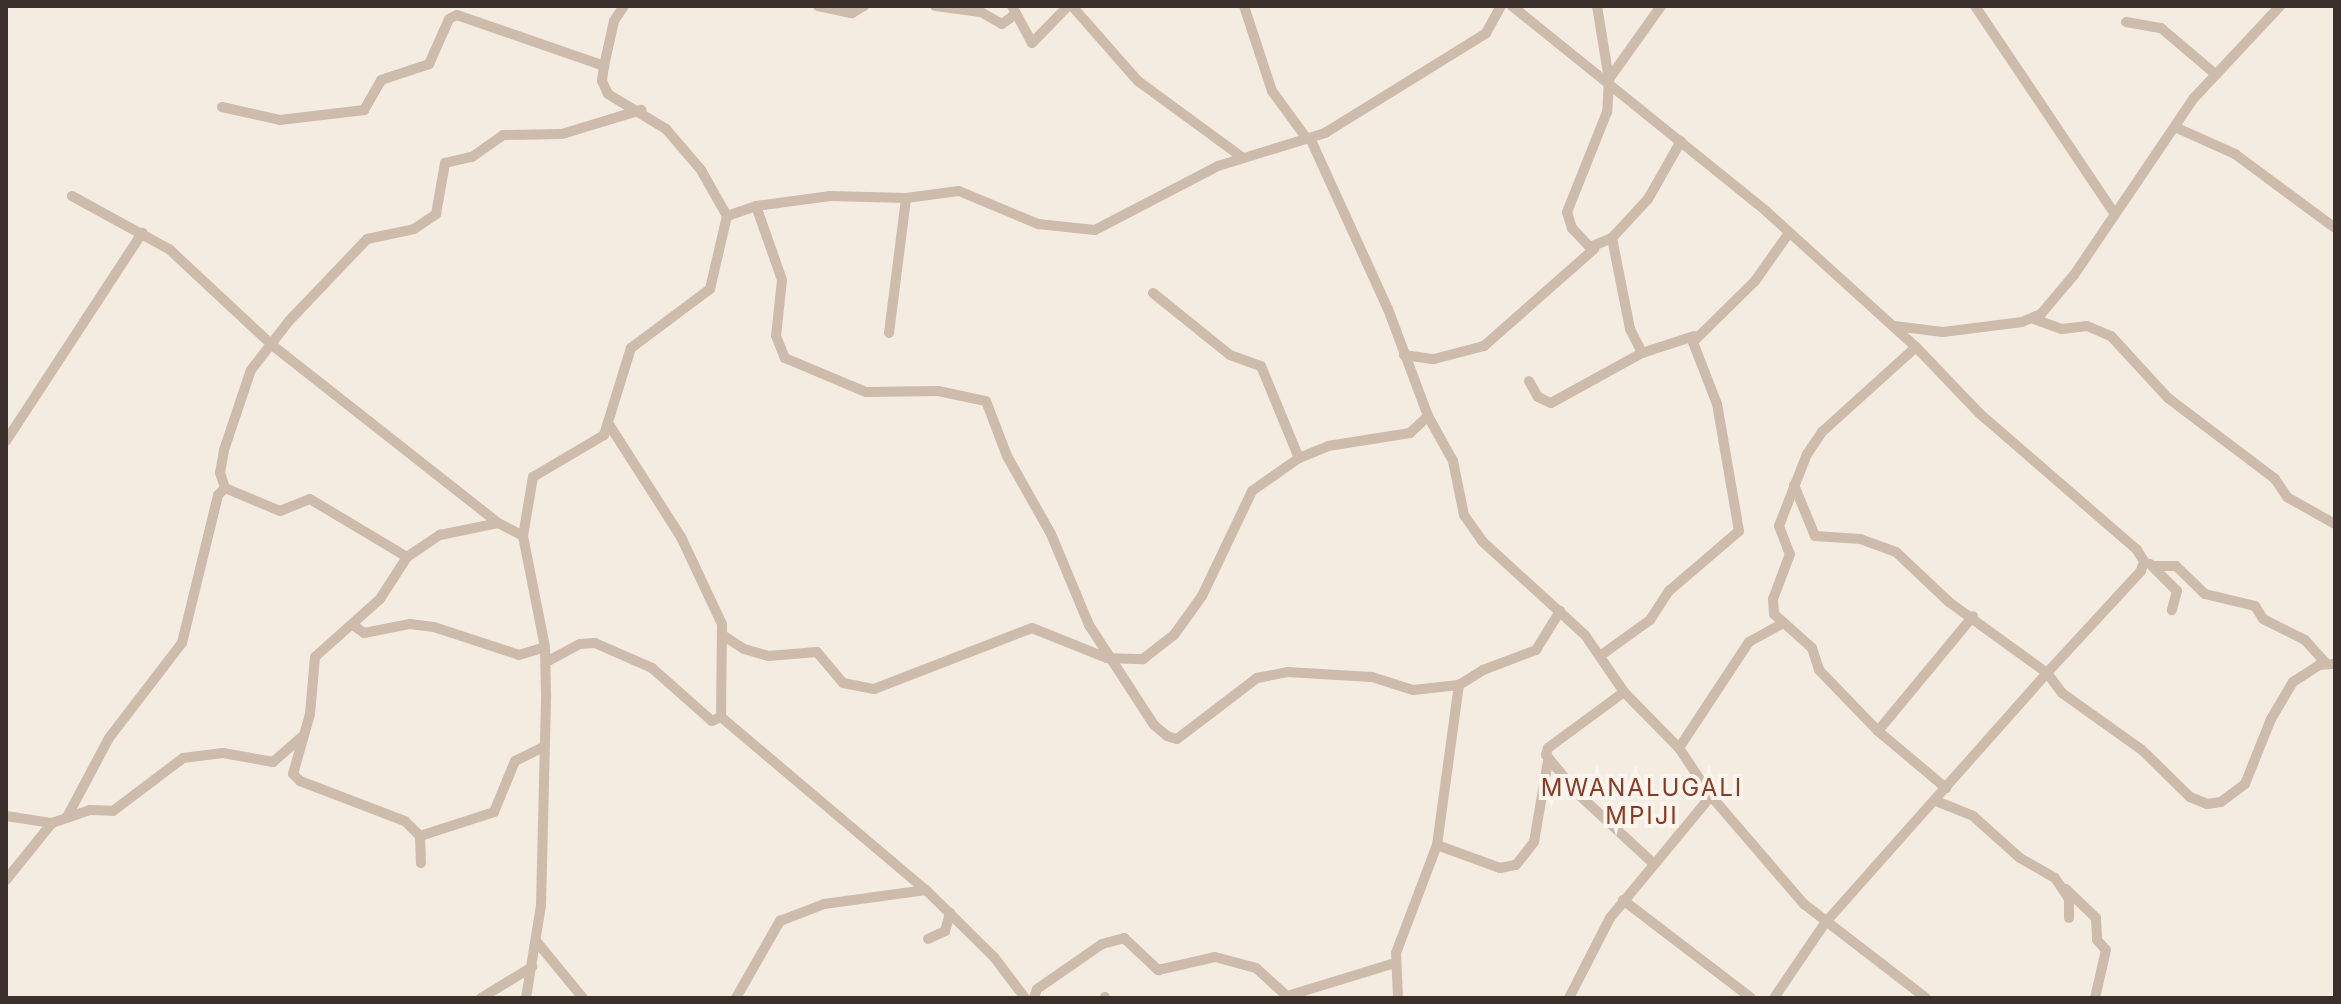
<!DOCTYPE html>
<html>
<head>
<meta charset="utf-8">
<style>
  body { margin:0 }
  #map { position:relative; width:2341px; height:1004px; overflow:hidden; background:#f4ebe1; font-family:Inter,sans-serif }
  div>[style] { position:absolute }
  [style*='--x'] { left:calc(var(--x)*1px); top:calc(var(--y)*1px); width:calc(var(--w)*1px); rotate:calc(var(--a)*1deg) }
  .minor>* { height:10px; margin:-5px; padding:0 5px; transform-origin:5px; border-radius:5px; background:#cdbbac }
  span { translate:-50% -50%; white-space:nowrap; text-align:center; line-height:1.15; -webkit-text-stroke:8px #fbf5ee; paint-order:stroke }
  .quarter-label { font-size:24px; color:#8c3b22; letter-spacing:2px }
  .frame { position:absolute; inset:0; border:8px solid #3b302b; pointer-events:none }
</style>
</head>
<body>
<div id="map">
  <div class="minor">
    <div style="--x:624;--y:6;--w:18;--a:124"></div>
    <div style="--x:614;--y:21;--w:46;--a:102.5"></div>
    <div style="--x:604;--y:66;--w:15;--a:98"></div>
    <div style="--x:602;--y:81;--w:14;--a:65"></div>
    <div style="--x:608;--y:94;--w:68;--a:31.1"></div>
    <div style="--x:666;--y:129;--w:54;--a:49.5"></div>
    <div style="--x:701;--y:170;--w:53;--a:60.5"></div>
    <div style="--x:818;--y:6;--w:35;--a:12"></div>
    <div style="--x:852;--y:13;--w:14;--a:-30"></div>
    <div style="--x:935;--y:6;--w:46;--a:7.4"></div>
    <div style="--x:981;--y:12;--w:24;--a:30"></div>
    <div style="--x:1002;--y:24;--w:17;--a:-36"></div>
    <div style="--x:1012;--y:6;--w:42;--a:61.6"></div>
    <div style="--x:1032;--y:43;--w:52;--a:-45.8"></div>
    <div style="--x:1072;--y:6;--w:100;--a:48.7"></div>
    <div style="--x:1138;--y:81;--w:129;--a:36.2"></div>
    <div style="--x:1244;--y:6;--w:89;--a:71.8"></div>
    <div style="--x:1272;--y:91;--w:59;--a:53.9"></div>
    <div style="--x:1512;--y:6;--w:328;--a:38.9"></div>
    <div style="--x:1767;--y:212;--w:201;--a:42.2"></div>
    <div style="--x:1916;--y:347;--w:91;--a:46.3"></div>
    <div style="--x:1979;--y:413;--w:209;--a:40.9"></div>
    <div style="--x:2137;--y:550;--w:13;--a:58"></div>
    <div style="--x:2144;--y:561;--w:10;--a:107"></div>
    <div style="--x:2141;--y:571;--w:139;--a:132.7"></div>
    <div style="--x:2047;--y:673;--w:25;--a:53"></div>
    <div style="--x:2062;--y:693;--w:98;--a:35.5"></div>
    <div style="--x:2142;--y:750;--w:67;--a:44.4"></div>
    <div style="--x:2190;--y:797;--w:18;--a:22"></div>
    <div style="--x:2207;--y:804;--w:14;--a:-8"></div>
    <div style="--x:2221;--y:802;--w:30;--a:-37"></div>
    <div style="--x:2245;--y:784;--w:70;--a:-68.2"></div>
    <div style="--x:2271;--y:719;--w:43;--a:-59.3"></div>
    <div style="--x:2293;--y:682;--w:31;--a:-33"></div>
    <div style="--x:2319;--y:665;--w:16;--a:-4"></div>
    <div style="--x:1597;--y:6;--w:74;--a:80.7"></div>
    <div style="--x:1609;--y:79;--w:33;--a:93"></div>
    <div style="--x:1607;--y:112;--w:108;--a:111.8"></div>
    <div style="--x:1567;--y:212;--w:17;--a:73"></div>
    <div style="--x:1572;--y:228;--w:26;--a:47"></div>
    <div style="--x:1590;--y:247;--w:24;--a:-22"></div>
    <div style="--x:1975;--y:6;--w:249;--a:56.1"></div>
    <div style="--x:2126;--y:22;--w:36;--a:10"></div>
    <div style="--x:2161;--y:28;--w:70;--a:40.3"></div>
    <div style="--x:1609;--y:79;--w:90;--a:-54.5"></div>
    <div style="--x:222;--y:107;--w:59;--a:12.6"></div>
    <div style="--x:280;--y:120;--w:85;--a:-6.8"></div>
    <div style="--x:364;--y:110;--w:34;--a:-60"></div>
    <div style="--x:381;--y:80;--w:51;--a:-18.4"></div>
    <div style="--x:429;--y:64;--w:49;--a:-66"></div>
    <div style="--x:449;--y:19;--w:9;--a:-27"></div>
    <div style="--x:457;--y:15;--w:156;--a:19.1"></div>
    <div style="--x:2177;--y:128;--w:64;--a:24.1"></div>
    <div style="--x:2235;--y:154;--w:124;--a:36.5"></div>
    <div style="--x:1310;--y:138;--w:188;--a:65.5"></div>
    <div style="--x:1388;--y:309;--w:114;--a:69.5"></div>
    <div style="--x:1428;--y:416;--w:51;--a:60.9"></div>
    <div style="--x:1453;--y:461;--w:55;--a:78.5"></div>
    <div style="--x:1464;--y:515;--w:32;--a:55"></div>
    <div style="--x:1482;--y:541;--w:139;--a:42.4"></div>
    <div style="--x:1585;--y:635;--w:69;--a:55.6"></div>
    <div style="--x:1624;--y:692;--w:78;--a:45.5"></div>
    <div style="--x:1679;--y:748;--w:58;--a:56.3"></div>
    <div style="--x:1711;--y:796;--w:143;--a:49.3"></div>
    <div style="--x:1804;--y:904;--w:154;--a:37.6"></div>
    <div style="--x:1681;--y:141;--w:67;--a:119.6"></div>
    <div style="--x:1648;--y:199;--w:53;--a:132.7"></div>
    <div style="--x:1612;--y:238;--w:93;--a:78.8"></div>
    <div style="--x:1630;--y:329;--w:27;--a:63"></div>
    <div style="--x:1642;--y:353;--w:55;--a:-18.1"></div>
    <div style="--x:72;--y:196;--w:111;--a:28.7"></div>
    <div style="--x:169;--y:249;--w:141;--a:43"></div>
    <div style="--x:272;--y:345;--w:288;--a:38.2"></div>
    <div style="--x:498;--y:523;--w:28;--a:27"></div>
    <div style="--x:756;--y:206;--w:78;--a:70.6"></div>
    <div style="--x:782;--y:280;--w:56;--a:96.1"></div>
    <div style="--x:776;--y:336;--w:24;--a:68"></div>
    <div style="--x:785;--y:358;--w:88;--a:22.8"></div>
    <div style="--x:866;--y:392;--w:72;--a:-0.8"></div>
    <div style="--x:938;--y:391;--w:49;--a:11.8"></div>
    <div style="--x:986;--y:401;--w:59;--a:69.1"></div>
    <div style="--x:1007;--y:456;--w:90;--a:60.6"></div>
    <div style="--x:1051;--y:534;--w:99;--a:67.3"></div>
    <div style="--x:1089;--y:625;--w:119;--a:57"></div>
    <div style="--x:1154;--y:725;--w:17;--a:40"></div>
    <div style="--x:1167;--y:736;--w:10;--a:17"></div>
    <div style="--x:1177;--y:739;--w:101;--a:-37.3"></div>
    <div style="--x:1257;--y:678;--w:31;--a:-11"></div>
    <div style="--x:1287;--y:672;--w:85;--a:3.4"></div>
    <div style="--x:1372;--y:677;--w:43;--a:17.6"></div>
    <div style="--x:1413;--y:690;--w:46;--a:-6.2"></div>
    <div style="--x:1459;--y:685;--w:28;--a:-32"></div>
    <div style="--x:1483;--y:670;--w:57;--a:-20.7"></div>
    <div style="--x:1536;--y:650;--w:46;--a:-58.4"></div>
    <div style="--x:1153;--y:293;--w:99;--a:38.8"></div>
    <div style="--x:1230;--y:355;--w:33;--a:20"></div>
    <div style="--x:1261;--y:366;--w:100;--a:67.6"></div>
    <div style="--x:2034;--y:319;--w:30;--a:20"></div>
    <div style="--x:2062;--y:329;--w:25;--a:-7"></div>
    <div style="--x:2087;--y:326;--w:26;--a:23"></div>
    <div style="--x:2111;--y:336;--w:84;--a:47.4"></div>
    <div style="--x:2168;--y:398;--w:134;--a:37.1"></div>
    <div style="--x:2275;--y:479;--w:22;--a:56"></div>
    <div style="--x:2287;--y:497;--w:55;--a:29.4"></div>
    <div style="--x:1894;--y:326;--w:49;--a:7"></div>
    <div style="--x:1943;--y:332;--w:80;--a:-7.2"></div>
    <div style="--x:2022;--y:322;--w:21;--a:-23"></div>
    <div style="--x:2041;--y:314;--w:51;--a:-49.8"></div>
    <div style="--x:2074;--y:275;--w:214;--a:-55.9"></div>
    <div style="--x:2194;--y:98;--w:126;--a:-46.9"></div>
    <div style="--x:889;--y:333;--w:136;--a:-82.8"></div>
    <div style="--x:1916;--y:347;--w:127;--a:137.9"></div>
    <div style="--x:1822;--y:432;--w:27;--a:124"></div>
    <div style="--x:1807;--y:454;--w:77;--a:111.3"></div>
    <div style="--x:1779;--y:526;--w:30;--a:69"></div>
    <div style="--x:1790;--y:554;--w:48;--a:110.7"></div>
    <div style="--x:1773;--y:599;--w:15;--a:86"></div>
    <div style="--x:1774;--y:614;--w:51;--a:41.8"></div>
    <div style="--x:1812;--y:648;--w:23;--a:72"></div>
    <div style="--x:1819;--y:670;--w:85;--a:46"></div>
    <div style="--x:1878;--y:731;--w:89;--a:40"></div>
    <div style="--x:1404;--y:355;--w:30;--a:8"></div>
    <div style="--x:1434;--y:359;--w:52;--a:-14.6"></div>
    <div style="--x:1484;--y:346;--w:147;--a:-41.4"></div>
    <div style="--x:1529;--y:381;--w:18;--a:61"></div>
    <div style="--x:1538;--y:397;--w:14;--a:25"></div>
    <div style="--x:1551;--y:403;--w:104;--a:-28.8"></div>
    <div style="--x:610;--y:426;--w:132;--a:57.4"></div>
    <div style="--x:681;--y:537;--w:96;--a:64.8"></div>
    <div style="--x:722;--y:624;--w:93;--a:90.6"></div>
    <div style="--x:721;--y:717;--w:268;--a:40.2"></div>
    <div style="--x:926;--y:890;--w:95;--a:44.6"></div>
    <div style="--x:994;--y:957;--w:51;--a:52.9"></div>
    <div style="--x:6;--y:441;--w:249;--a:-56.8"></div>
    <div style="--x:225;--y:488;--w:16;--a:-108"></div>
    <div style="--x:220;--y:473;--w:23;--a:-80"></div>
    <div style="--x:224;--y:450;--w:84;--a:-71.4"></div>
    <div style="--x:251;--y:370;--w:62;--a:-52.2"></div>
    <div style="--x:289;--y:321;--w:113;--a:-46.4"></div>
    <div style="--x:367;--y:239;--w:48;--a:-12"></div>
    <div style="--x:414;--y:229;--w:27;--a:-34"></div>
    <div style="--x:436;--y:214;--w:52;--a:-80"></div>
    <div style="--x:445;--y:163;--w:28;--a:-13"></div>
    <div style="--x:472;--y:157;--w:38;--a:-35"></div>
    <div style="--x:503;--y:135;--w:59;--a:-1"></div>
    <div style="--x:562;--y:134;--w:83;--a:-16.9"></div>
    <div style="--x:407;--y:557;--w:50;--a:122.7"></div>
    <div style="--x:380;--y:599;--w:87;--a:138.3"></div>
    <div style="--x:315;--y:657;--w:57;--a:95"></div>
    <div style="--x:310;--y:714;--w:62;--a:105.8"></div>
    <div style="--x:293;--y:774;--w:10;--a:45"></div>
    <div style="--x:300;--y:781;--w:112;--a:20.9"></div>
    <div style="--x:405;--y:821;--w:21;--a:45"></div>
    <div style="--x:420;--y:836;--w:27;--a:88"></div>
    <div style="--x:2150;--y:564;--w:38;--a:45"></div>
    <div style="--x:2177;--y:591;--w:20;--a:105"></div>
    <div style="--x:2153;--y:566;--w:23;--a:0"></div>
    <div style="--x:2176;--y:566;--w:40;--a:44"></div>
    <div style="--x:2205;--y:594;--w:51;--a:13.5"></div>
    <div style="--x:2255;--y:606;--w:15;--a:58"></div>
    <div style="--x:2263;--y:619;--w:47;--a:26.6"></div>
    <div style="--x:2305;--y:640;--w:31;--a:48"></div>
    <div style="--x:353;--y:625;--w:14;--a:36"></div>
    <div style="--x:364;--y:633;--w:47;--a:-11.1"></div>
    <div style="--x:410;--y:624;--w:24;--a:7"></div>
    <div style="--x:434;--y:627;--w:89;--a:18.2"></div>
    <div style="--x:519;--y:655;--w:27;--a:-17"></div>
    <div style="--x:724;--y:636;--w:24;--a:33"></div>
    <div style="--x:744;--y:649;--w:25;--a:16"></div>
    <div style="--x:768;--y:656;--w:49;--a:-4.7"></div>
    <div style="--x:817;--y:652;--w:40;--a:50"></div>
    <div style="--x:843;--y:683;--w:32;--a:11"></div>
    <div style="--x:874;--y:689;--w:169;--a:-21.1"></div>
    <div style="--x:1032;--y:628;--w:81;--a:21.8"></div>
    <div style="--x:1107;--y:658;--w:36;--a:2"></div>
    <div style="--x:1143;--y:659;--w:39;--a:-38"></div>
    <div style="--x:1174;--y:635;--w:48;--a:-54.3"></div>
    <div style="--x:1202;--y:596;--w:116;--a:-64.5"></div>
    <div style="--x:1252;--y:491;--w:57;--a:-35.1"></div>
    <div style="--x:1299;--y:458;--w:31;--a:-22"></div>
    <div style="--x:1328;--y:446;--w:83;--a:-9"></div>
    <div style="--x:1410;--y:433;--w:25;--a:-43"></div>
    <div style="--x:1600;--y:656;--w:62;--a:-35.8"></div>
    <div style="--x:1650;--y:620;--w:35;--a:-57"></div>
    <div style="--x:1669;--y:591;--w:92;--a:-40.6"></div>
    <div style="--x:1739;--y:531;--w:129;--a:-99.8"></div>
    <div style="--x:1717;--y:404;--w:66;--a:-111.2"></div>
    <div style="--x:1693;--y:342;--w:87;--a:-44.5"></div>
    <div style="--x:1755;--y:281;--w:59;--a:-54.7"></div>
    <div style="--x:546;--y:662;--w:38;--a:-28"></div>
    <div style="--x:580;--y:644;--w:15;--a:-4"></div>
    <div style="--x:595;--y:643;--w:62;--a:23.7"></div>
    <div style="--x:652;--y:668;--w:80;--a:41.5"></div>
    <div style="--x:712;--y:721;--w:10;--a:-24"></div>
    <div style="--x:1624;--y:692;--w:94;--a:143.6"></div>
    <div style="--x:1548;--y:748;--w:7;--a:106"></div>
    <div style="--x:1546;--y:755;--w:50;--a:50.6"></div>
    <div style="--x:1578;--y:794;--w:103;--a:42.6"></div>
    <div style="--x:1878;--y:731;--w:149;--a:-50.4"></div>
    <div style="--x:1679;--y:748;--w:127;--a:-56.6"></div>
    <div style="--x:1749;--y:642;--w:37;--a:-29"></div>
    <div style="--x:1936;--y:801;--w:40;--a:22"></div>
    <div style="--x:1973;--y:816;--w:63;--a:41.8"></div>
    <div style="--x:2020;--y:858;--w:40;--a:29.7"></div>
    <div style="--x:2055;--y:878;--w:25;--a:56"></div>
    <div style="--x:2069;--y:899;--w:19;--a:90"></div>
    <div style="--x:6;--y:816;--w:47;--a:8.7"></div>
    <div style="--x:52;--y:823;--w:40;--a:-18.9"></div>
    <div style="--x:90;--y:810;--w:23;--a:2"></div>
    <div style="--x:113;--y:811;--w:88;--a:-37.1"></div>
    <div style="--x:183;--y:758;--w:40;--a:-7.1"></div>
    <div style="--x:223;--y:753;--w:51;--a:10.2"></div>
    <div style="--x:273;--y:762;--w:41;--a:-41.1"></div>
    <div style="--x:67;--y:817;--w:89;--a:-62"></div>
    <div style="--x:109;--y:738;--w:120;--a:-52.5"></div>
    <div style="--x:182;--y:643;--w:152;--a:-76.3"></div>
    <div style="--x:218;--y:495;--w:10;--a:-45"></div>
    <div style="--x:225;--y:488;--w:60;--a:22.7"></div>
    <div style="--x:280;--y:511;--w:32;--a:-22"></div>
    <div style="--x:310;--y:499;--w:113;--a:30.9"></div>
    <div style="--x:407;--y:557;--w:40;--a:-34"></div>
    <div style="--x:440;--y:535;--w:59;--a:-11.7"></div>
    <div style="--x:420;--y:836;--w:78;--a:-18"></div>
    <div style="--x:494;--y:812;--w:55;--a:-67.6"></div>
    <div style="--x:515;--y:761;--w:30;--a:-26"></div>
    <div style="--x:1437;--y:845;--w:67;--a:20.1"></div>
    <div style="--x:1500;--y:868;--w:16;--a:-11"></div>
    <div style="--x:1516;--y:865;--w:29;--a:-52"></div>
    <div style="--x:1534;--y:842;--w:82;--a:-80.2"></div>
    <div style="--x:6;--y:880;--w:73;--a:-51.1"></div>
    <div style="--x:2066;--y:889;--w:42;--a:44"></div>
    <div style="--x:2096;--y:918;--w:22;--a:87"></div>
    <div style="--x:2097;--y:940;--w:13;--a:48"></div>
    <div style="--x:2106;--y:950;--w:49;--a:102.9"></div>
    <div style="--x:1623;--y:900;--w:161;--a:37.4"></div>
    <div style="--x:928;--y:939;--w:19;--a:-25"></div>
    <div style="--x:945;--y:931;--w:19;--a:-74"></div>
    <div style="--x:536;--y:941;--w:74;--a:50.5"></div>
    <div style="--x:1105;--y:997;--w:1;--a:90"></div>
    <div style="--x:1284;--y:997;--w:116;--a:-17"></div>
    <div style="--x:481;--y:998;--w:60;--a:-31.3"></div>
    <div style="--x:526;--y:998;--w:94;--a:-80.8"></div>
    <div style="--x:541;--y:905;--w:210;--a:-88.6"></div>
    <div style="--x:546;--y:695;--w:48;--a:-91.2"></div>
    <div style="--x:545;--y:647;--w:113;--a:-101.2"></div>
    <div style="--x:523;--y:536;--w:60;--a:-80.4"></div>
    <div style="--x:533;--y:477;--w:82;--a:-30.6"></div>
    <div style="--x:604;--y:435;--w:91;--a:-72.8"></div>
    <div style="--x:631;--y:348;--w:99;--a:-36.8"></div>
    <div style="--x:710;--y:289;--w:75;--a:-76.9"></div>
    <div style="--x:727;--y:216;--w:31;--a:-19"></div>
    <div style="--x:756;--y:206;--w:75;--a:-7.7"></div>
    <div style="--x:830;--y:196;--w:76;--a:1.5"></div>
    <div style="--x:906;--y:198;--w:53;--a:-7.5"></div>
    <div style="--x:959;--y:191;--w:86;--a:22.7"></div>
    <div style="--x:1038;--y:224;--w:57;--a:6"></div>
    <div style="--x:1095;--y:230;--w:139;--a:-27.5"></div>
    <div style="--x:1218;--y:166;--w:112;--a:-17.1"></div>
    <div style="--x:1325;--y:133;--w:190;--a:-31.8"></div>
    <div style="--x:1486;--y:33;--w:31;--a:-61"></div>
    <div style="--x:736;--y:998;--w:89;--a:-60.3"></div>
    <div style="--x:780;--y:921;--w:47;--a:-21.1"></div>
    <div style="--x:824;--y:904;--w:103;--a:-7.8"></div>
    <div style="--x:1034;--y:998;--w:9;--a:-72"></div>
    <div style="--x:1037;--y:989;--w:79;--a:-34.7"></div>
    <div style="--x:1102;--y:944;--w:23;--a:-15"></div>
    <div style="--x:1124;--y:938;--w:47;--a:43.3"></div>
    <div style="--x:1158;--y:970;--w:58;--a:-12.8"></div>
    <div style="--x:1215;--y:957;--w:42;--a:15"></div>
    <div style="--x:1256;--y:968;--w:42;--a:42.1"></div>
    <div style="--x:1398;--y:998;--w:45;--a:-92.5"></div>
    <div style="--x:1396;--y:953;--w:116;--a:-69.2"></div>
    <div style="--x:1437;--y:845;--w:162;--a:-82.2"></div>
    <div style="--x:1569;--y:998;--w:90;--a:-62.9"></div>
    <div style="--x:1610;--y:918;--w:158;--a:-50.4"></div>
    <div style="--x:1774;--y:998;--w:91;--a:-55.8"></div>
    <div style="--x:1825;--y:923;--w:334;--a:-48.4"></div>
    <div style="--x:2047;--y:673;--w:121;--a:-144.1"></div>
    <div style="--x:1949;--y:602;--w:73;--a:-136.7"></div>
    <div style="--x:1896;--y:552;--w:37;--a:-160"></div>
    <div style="--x:1861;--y:539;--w:46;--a:-176.3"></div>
    <div style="--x:1815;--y:536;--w:55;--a:-112.4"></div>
  </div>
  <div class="quarter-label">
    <span style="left:1642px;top:802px">MWANALUGALI<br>MPIJI</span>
  </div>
  <div class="frame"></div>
</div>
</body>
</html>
